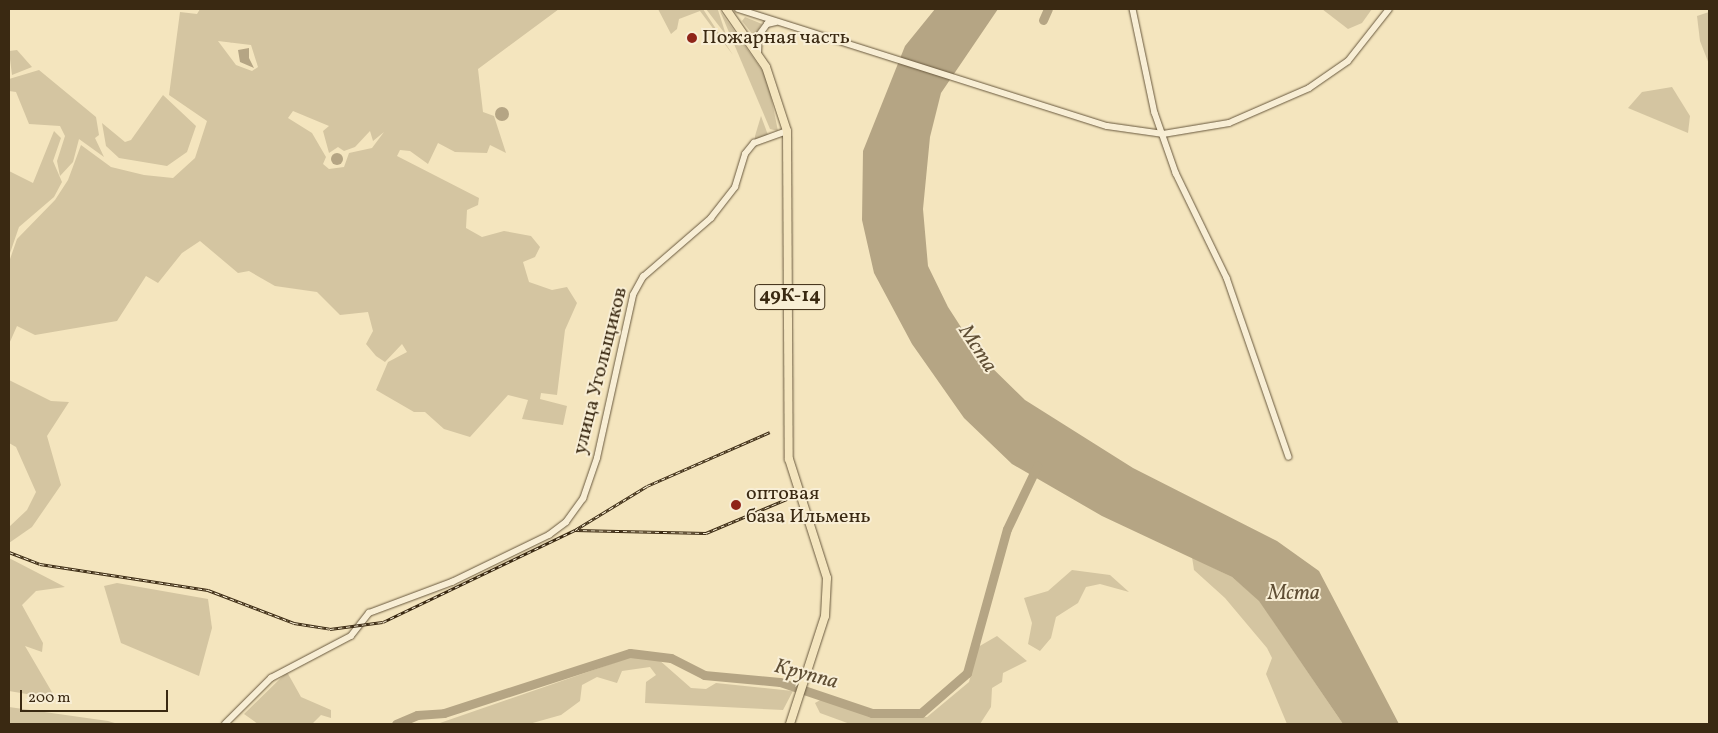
<!DOCTYPE html>
<html>
<head>
<meta charset="utf-8">
<style>
  body { margin:0 }
  #map { position:relative; width:1718px; height:733px; overflow:hidden; background:#f4e5be; font-family:Vollkorn,serif }
  div>[style] { position:absolute }
  [style*='--x'] { left:calc(var(--x)*1px); top:calc(var(--y)*1px); width:calc(var(--w)*1px); rotate:calc(var(--a)*1deg) }
  .green>* { inset:0; background:#d4c5a1 }
  .water>* { inset:0; background:#b5a584 }
  .round { border-radius:50% }
  .river>* { height:9px; margin:-4.5px; padding:0 4.5px; transform-origin:4.5px; border-radius:4.5px; background:#b5a584 }
  .roads { filter:drop-shadow(0 0 1px #68583d) drop-shadow(0 0 1px #68583d) }
  .tertiary>* { height:5.5px; margin:-2.75px; padding:0 2.75px; transform-origin:2.75px; border-radius:2.75px; background:#f8eed5 }
  .secondary>* { height:6px; margin:-3px; padding:0 3px; transform-origin:3px; border-radius:3px; background:#f8eed5 }
  .primary>* { height:8px; margin:-4px; padding:0 4px; transform-origin:4px; border-radius:4px; background:#f4e5be }
  .rail>* { height:3px; margin-top:-1.5px; transform-origin:0; background:repeating-linear-gradient(90deg,#f8eed5 0 4px,#3a2912 0 8px); box-sizing:border-box; border-block:1px solid #3a2912 }
  .dots>* { width:14px; height:14px; translate:-50% -50%; box-sizing:border-box; border:2px solid #f8eed5; border-radius:50% }
  span { translate:-50% -50%; white-space:nowrap; text-align:center; line-height:1.15; -webkit-text-stroke:4px #f8eed5; paint-order:stroke }
  .shield-label span { padding:1px 4px; background:#f8eed5; border:1px solid; border-radius:4px; -webkit-text-stroke-width:0 }
  .shield-label { font-size:19px; color:#3a2912; font-weight:700 }
  .poi-label { font-size:20px; color:#3a2912 }
  .left { translate:0 -50%; text-align:left }
  .street-label { font-size:20px; color:#3a2912 }
  .water-label { font-size:21px; color:#5f4e34; font-style:italic }
  .frame { position:absolute; inset:0; border:10px solid #3a2912; pointer-events:none }
  .scale { position:absolute; left:20px; top:690px; width:148px; height:22px; box-sizing:border-box; border:2px solid #3a2912; border-top:0; padding-left:6px; font-size:15px; line-height:18px; white-space:nowrap; color:#3a2912; -webkit-text-stroke:4px #f8eed5; paint-order:stroke }
</style>
</head>
<body>
<div id="map">
  <div class="green">
    <div style="clip-path:polygon(evenodd,200px 9px,559px 9px,478px 69px,483px 112px,494px 116px,506px 153px,490px 145px,487px 153px,455px 152px,438px 143px,428px 164px,410px 151px,400px 150px,397px 156px,479px 198px,478px 205px,467px 210px,466px 228px,482px 237px,504px 231px,531px 236px,540px 247px,535px 257px,523px 262px,529px 282px,552px 290px,567px 287px,577px 303px,565px 330px,557px 395px,541px 393px,540px 399px,567px 406px,563px 425px,522px 419px,528px 400px,508px 395px,470px 437px,444px 429px,425px 412px,414px 412px,376px 390px,388px 362px,407px 352px,402px 344px,385px 362px,376px 356px,366px 344px,373px 331px,368px 312px,340px 315px,317px 292px,275px 286px,249px 271px,238px 273px,200px 241px,182px 253px,158px 283px,146px 276px,117px 321px,35px 335px,17px 326px,9px 344px,9px 262px,17px 239px,55px 200px,68px 180px,81px 145px,111px 167px,144px 175px,173px 178px,195px 158px,207px 121px,169px 95px,180px 12px,197px 14px,200px 9px,218px 41px,251px 45px,258px 67px,252px 71px,236px 65px,218px 41px,200px 9px,293px 111px,329px 126px,323px 131px,329px 153px,338px 147px,344px 151px,355px 147px,370px 131px,373px 141px,384px 132px,372px 148px,349px 153px,344px 167px,329px 169px,323px 164px,326px 157px,312px 133px,288px 118px,293px 111px)"></div>
    <div style="clip-path:polygon(658px 9px,703px 9px,733px 55px,700px 11px,679px 19px,677px 29px,671px 34px)"></div>
    <div style="clip-path:polygon(706px 9px,718px 10px,726px 35px)"></div>
    <div style="clip-path:polygon(1322px 9px,1372px 9px,1362px 23px,1348px 29px)"></div>
    <div style="clip-path:polygon(720px 11px,767px 77px,778px 131px,770px 129px)"></div>
    <div style="clip-path:polygon(1709px 12px,1709px 64px,1700px 41px,1697px 16px)"></div>
    <div style="clip-path:polygon(745px 17px,762px 24px,754px 36px,742px 21px)"></div>
    <div style="clip-path:polygon(17px 50px,32px 67px,12px 75px,9px 51px)"></div>
    <div style="clip-path:polygon(39px 70px,96px 117px,99px 135px,95px 138px,104px 157px,79px 139px,73px 162px,60px 176px,57px 161px,65px 136px,60px 126px,29px 124px,16px 92px,9px 91px,9px 79px)"></div>
    <div style="clip-path:polygon(1672px 87px,1690px 116px,1688px 133px,1628px 108px,1642px 92px)"></div>
    <div style="clip-path:polygon(163px 95px,196px 126px,187px 152px,167px 166px,119px 158px,106px 146px,102px 123px,125px 142px,131px 140px)"></div>
    <div style="clip-path:polygon(761px 116px,768px 135px,755px 141px,755px 136px)"></div>
    <div style="clip-path:polygon(54px 131px,61px 138px,53px 161px,62px 182px,54px 197px,19px 227px,9px 256px,9px 171px,33px 183px)"></div>
    <div style="clip-path:polygon(9px 380px,51px 401px,69px 402px,47px 436px,61px 485px,32px 527px,9px 543px,9px 527px,27px 510px,36px 492px,16px 447px,9px 443px)"></div>
    <div style="clip-path:polygon(1192px 557px,1232px 577px,1259px 600px,1343px 724px,1287px 724px,1266px 674px,1272px 658px,1267px 648px,1225px 598px,1194px 570px)"></div>
    <div style="clip-path:polygon(9px 558px,65px 587px,36px 591px,22px 605px,43px 643px,42px 652px,25px 646px,56px 699px,9px 691px)"></div>
    <div style="clip-path:polygon(1072px 570px,1110px 575px,1129px 592px,1100px 584px,1086px 587px,1078px 603px,1056px 617px,1051px 638px,1040px 651px,1028px 644px,1032px 623px,1024px 598px,1048px 591px)"></div>
    <div style="clip-path:polygon(117px 583px,208px 599px,212px 628px,199px 676px,121px 643px,104px 586px)"></div>
    <div style="clip-path:polygon(997px 636px,1027px 661px,1003px 673px,1002px 682px,992px 688px,991px 707px,980px 724px,850px 724px,820px 713px,815px 703px,822px 699px,880px 718px,927px 717px,969px 682px,978px 647px)"></div>
    <div style="clip-path:polygon(631px 657px,658px 659px,691px 688px,706px 689px,716px 683px,793px 691px,783px 710px,645px 703px,646px 682px,656px 675px,650px 667px,622px 671px,617px 683px,597px 677px,582px 685px,580px 701px,561px 715px,529px 724px,437px 724px)"></div>
    <div style="clip-path:polygon(287px 672px,301px 697px,331px 710px,331px 718px,321px 715px,312px 724px,258px 724px,244px 714px)"></div>
    <div style="clip-path:polygon(9px 707px,108px 721px,118px 724px,9px 724px)"></div>
  </div>
  <div class="water">
    <div style="clip-path:polygon(935px 9px,998px 9px,941px 93px,930px 137px,923px 209px,928px 266px,948px 307px,979px 355px,1025px 400px,1133px 468px,1277px 541px,1319px 571px,1399px 724px,1343px 724px,1259px 601px,1232px 577px,1102px 516px,1012px 464px,964px 418px,912px 344px,874px 273px,862px 220px,863px 151px,905px 46px)"></div>
    <div style="clip-path:polygon(249px 48px,249px 58px,254px 68px,240px 62px,238px 50px)"></div>
    <div class="round" style="left:495px;top:107px;width:14px;height:14px"></div>
    <div class="round" style="left:331px;top:153px;width:12px;height:12px"></div>
  </div>
  <div class="river">
    <div style="--x:1043;--y:20;--w:12;--a:-66"></div>
    <div style="--x:396;--y:724;--w:23;--a:-23"></div>
    <div style="--x:417;--y:715;--w:27;--a:-4"></div>
    <div style="--x:444;--y:713;--w:195;--a:-17.9"></div>
    <div style="--x:630;--y:653;--w:41;--a:7"></div>
    <div style="--x:671;--y:658;--w:37;--a:27"></div>
    <div style="--x:704;--y:675;--w:76;--a:5.3"></div>
    <div style="--x:780;--y:682;--w:97;--a:18.6"></div>
    <div style="--x:872;--y:713;--w:49;--a:0"></div>
    <div style="--x:921;--y:713;--w:61;--a:-41"></div>
    <div style="--x:967;--y:673;--w:149;--a:-74.5"></div>
    <div style="--x:1007;--y:529;--w:70;--a:-64.5"></div>
  </div>
  <div class="roads">
    <div class="tertiary">
      <div style="--x:1133;--y:9;--w:106;--a:78.1"></div>
      <div style="--x:1155;--y:113;--w:64;--a:70.7"></div>
      <div style="--x:1176;--y:173;--w:117;--a:64.1"></div>
      <div style="--x:1227;--y:278;--w:189;--a:70.9"></div>
      <div style="--x:225;--y:724;--w:65;--a:-45"></div>
      <div style="--x:271;--y:678;--w:90;--a:-27.7"></div>
      <div style="--x:351;--y:636;--w:29;--a:-52"></div>
      <div style="--x:369;--y:613;--w:89;--a:-20.5"></div>
      <div style="--x:452;--y:582;--w:108;--a:-25.9"></div>
      <div style="--x:549;--y:535;--w:21;--a:-37"></div>
      <div style="--x:566;--y:522;--w:29;--a:-54"></div>
      <div style="--x:583;--y:499;--w:43;--a:-71.1"></div>
      <div style="--x:597;--y:458;--w:167;--a:-77.5"></div>
      <div style="--x:633;--y:295;--w:21;--a:-61"></div>
      <div style="--x:643;--y:277;--w:90;--a:-40.9"></div>
      <div style="--x:711;--y:218;--w:39;--a:-52"></div>
      <div style="--x:735;--y:187;--w:34;--a:-73"></div>
      <div style="--x:745;--y:154;--w:14;--a:-51"></div>
      <div style="--x:754;--y:143;--w:35;--a:-20"></div>
    </div>
    <div class="secondary">
      <div style="--x:738;--y:9;--w:387;--a:17.6"></div>
      <div style="--x:1107;--y:126;--w:57;--a:8.1"></div>
      <div style="--x:1163;--y:134;--w:67;--a:-9.5"></div>
      <div style="--x:1229;--y:123;--w:87;--a:-23.6"></div>
      <div style="--x:1309;--y:88;--w:47;--a:-34.7"></div>
      <div style="--x:1348;--y:61;--w:66;--a:-51.7"></div>
      <div style="--x:758;--y:53;--w:18;--a:-87"></div>
      <div style="--x:759;--y:35;--w:14;--a:-54"></div>
      <div style="--x:767;--y:24;--w:9;--a:-13"></div>
    </div>
    <div class="primary">
      <div style="--x:726;--y:9;--w:70;--a:55.4"></div>
      <div style="--x:766;--y:67;--w:67;--a:71.8"></div>
      <div style="--x:787;--y:131;--w:328;--a:89.7"></div>
      <div style="--x:789;--y:459;--w:125;--a:72.3"></div>
      <div style="--x:827;--y:578;--w:38;--a:93"></div>
      <div style="--x:825;--y:616;--w:114;--a:108"></div>
    </div>
  </div>
  <div class="rail">
    <div style="--x:575;--y:530;--w:131;--a:1.3"></div>
    <div style="--x:706;--y:533;--w:88;--a:-22.8"></div>
    <div style="--x:9;--y:552;--w:33;--a:21"></div>
    <div style="--x:40;--y:564;--w:170;--a:8.8"></div>
    <div style="--x:208;--y:590;--w:92;--a:21"></div>
    <div style="--x:294;--y:623;--w:36;--a:9"></div>
    <div style="--x:330;--y:629;--w:53;--a:-7.5"></div>
    <div style="--x:383;--y:622;--w:213;--a:-25.6"></div>
    <div style="--x:575;--y:530;--w:84;--a:-31.4"></div>
    <div style="--x:647;--y:486;--w:134;--a:-23.7"></div>
  </div>
  <div class="dots">
    <div style="left:692px;top:38px;background:#8f2418"></div>
    <div style="left:736px;top:505px;background:#8f2418"></div>
  </div>
  <div class="shield-label">
    <span style="left:790px;top:297px">49К-14</span>
  </div>
  <div class="poi-label">
    <span class="left" style="left:702px;top:38px">Пожарная часть</span>
    <span class="left" style="left:746px;top:506px">оптовая<br>база Ильмень</span>
  </div>
  <div class="street-label">
    <span style="left:601px;top:371px;rotate:-76deg">улица Угольщиков</span>
  </div>
  <div class="water-label">
    <span style="left:977px;top:349px;rotate:57deg">Мста</span>
    <span style="left:1294px;top:594px">Мста</span>
    <span style="left:806px;top:675px;rotate:15deg">Круппа</span>
  </div>
  <div class="frame"></div>
  <div class="scale">200 m</div>
</div>
</body>
</html>
